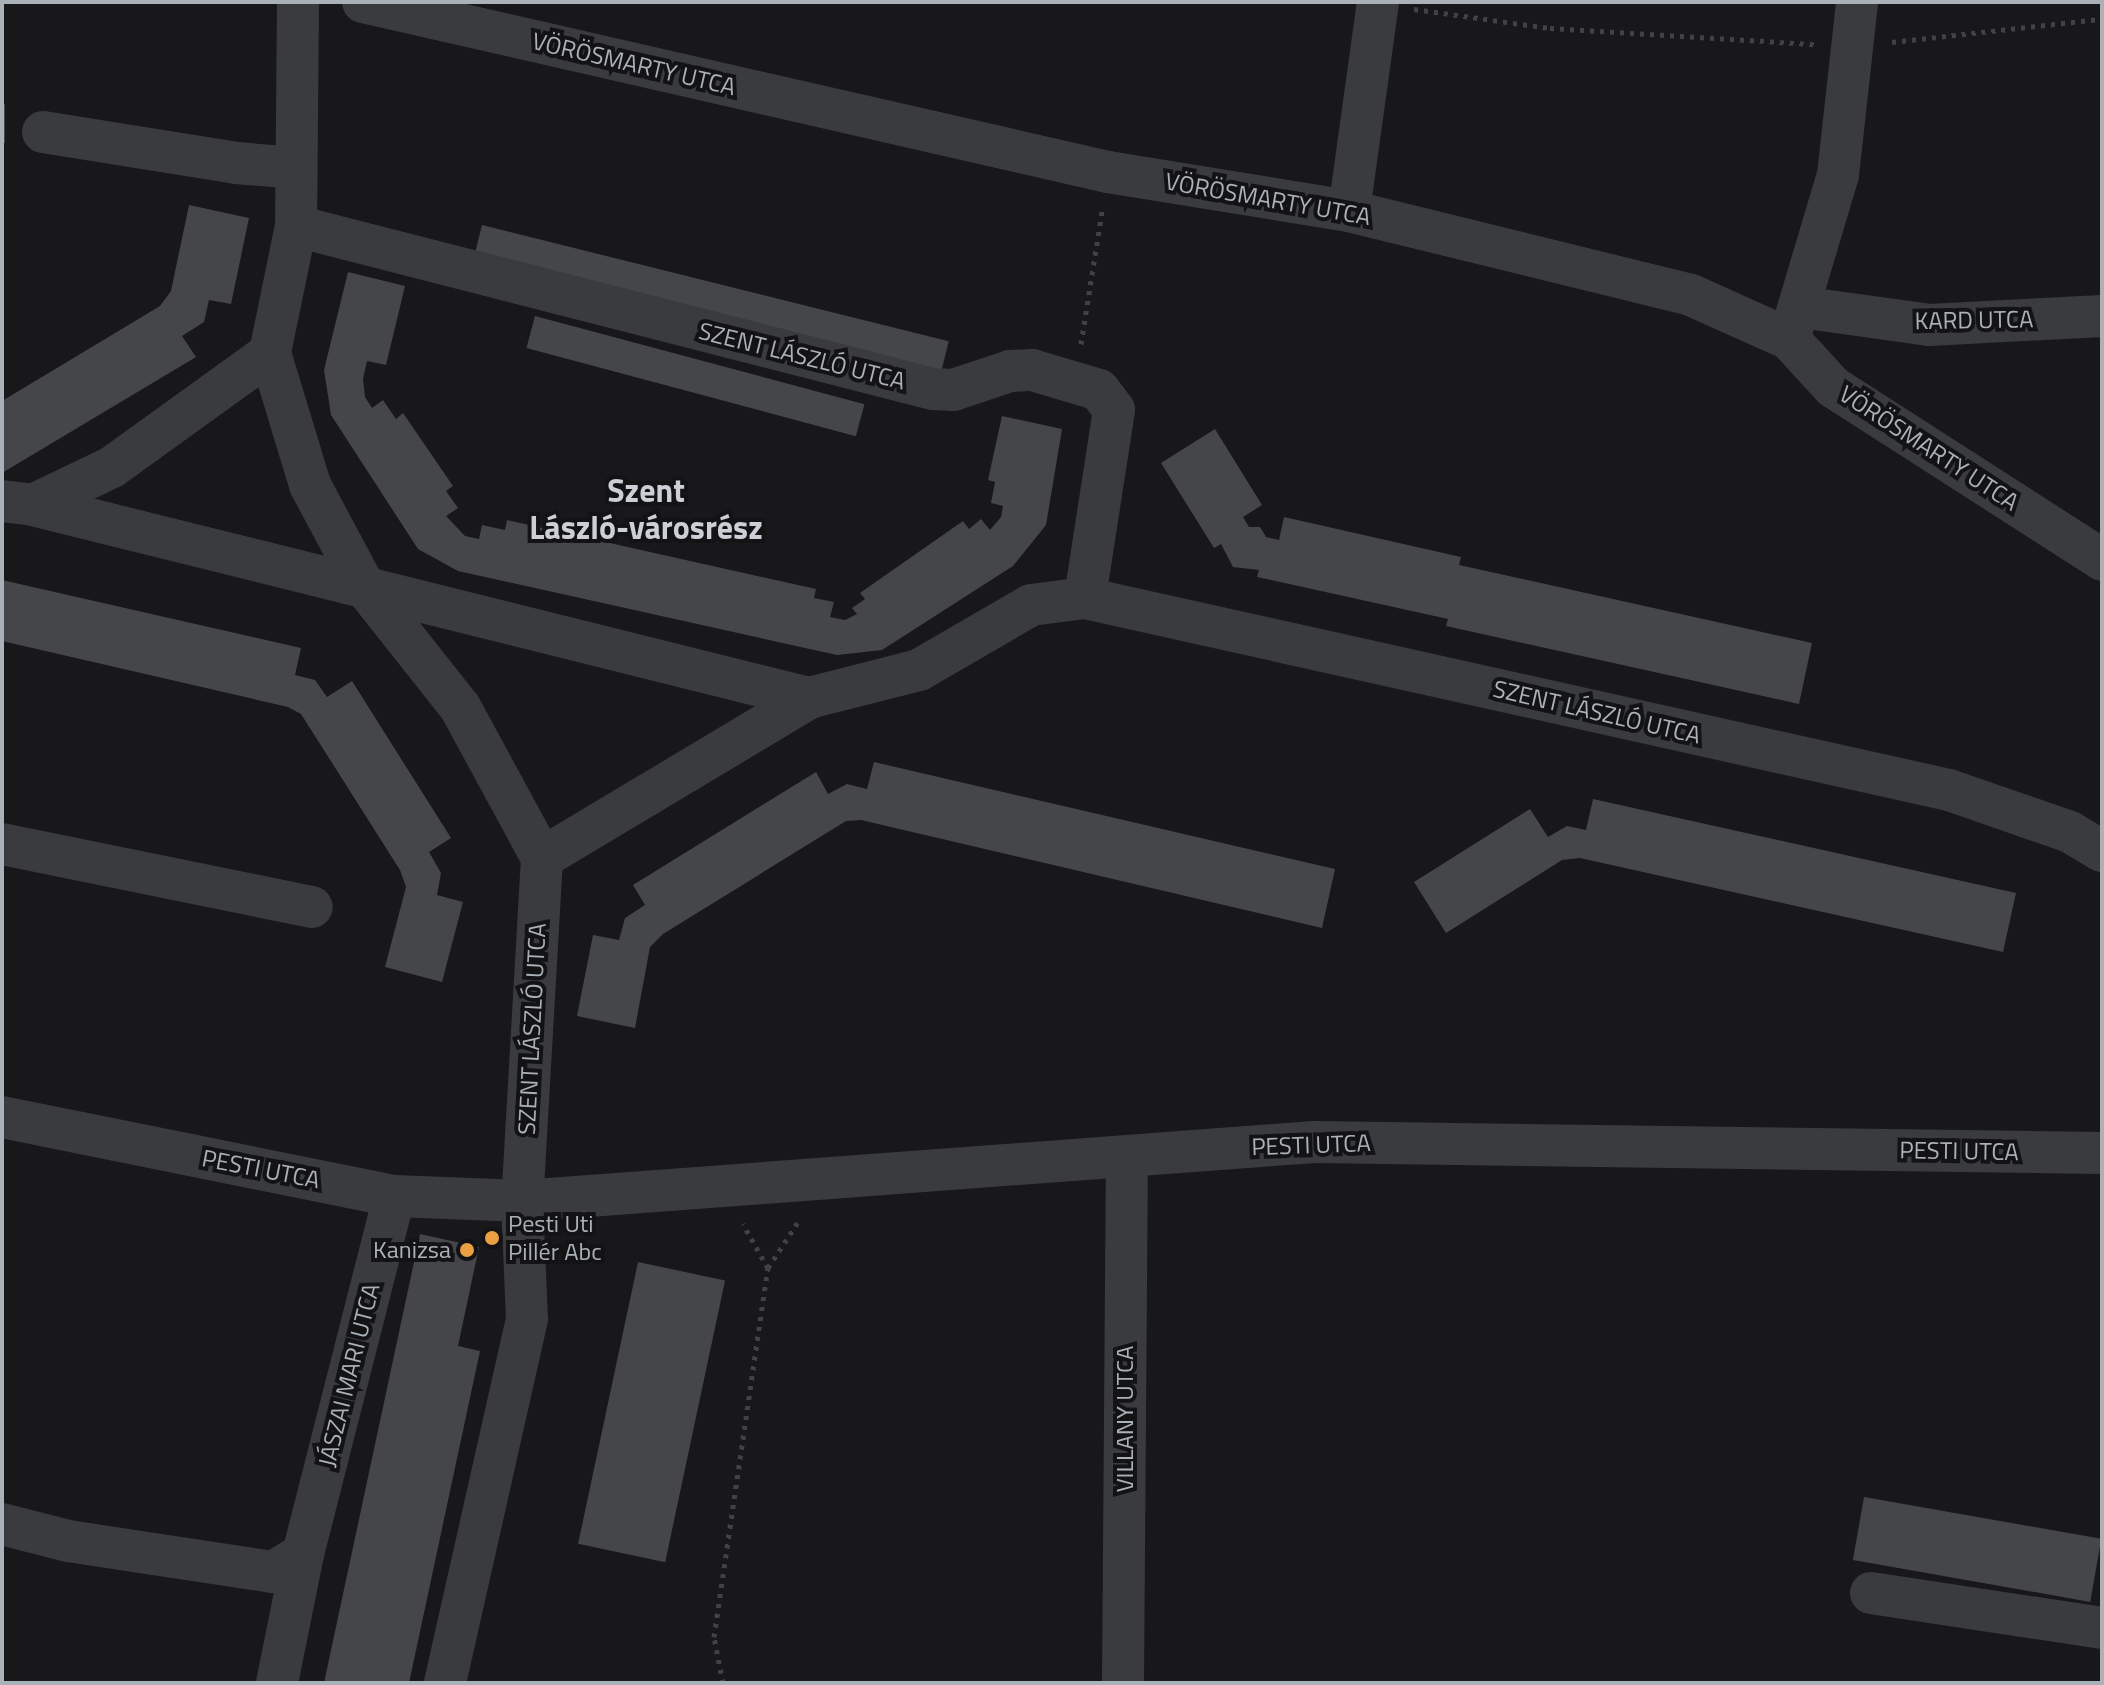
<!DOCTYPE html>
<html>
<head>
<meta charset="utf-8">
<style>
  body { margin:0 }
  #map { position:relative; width:2104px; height:1685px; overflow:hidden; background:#18181a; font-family:"Titillium Web",sans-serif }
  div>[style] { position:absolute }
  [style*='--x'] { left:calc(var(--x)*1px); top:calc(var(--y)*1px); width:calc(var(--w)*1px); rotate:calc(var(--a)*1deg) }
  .building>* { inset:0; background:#45464a; transform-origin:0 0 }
  .path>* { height:5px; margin-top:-2.5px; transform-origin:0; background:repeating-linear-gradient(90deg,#3f4246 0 4px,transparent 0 10px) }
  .minor>* { height:42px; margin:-21px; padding:0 21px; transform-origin:21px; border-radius:21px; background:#393b3f }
  .dots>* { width:22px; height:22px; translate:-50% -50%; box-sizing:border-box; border:4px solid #131315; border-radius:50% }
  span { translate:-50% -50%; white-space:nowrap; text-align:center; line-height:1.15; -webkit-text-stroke:8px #131315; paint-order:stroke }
  .street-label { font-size:24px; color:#abb1b9 }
  .poi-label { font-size:24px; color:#abb1b9 }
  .left { translate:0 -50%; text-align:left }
  .right { translate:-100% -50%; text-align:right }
  .district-label { font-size:32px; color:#cccfd5; font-weight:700 }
  .frame { position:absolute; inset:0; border:4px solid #abb1b9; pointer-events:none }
</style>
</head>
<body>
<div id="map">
  <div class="building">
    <div style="left:2px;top:104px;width:3px;height:39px"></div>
    <div style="clip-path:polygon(189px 205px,249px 218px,231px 304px,209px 300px,204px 322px,182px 336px,196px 357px,2px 473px,2px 401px,160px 306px,171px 291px)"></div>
    <div style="left:482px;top:225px;width:481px;height:33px;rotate:14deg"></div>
    <div style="clip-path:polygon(348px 272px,405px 286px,386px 365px,367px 361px,363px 379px,365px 397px,372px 408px,383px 400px,396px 419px,403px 413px,453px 486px,446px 491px,458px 508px,446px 516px,465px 536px,479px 539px,482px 525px,505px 530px,507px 520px,816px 589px,814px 598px,834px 602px,830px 617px,845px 620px,857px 614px,852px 608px,865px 599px,860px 593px,963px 521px,969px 529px,981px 519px,990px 530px,1001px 517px,1003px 506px,991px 503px,995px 482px,988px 480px,1002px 416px,1062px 429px,1046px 525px,1013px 566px,882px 650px,837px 655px,458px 571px,418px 549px,331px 415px,324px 370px)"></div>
    <div style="left:535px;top:316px;width:341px;height:33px;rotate:15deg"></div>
    <div style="clip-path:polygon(1215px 429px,1262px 505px,1243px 517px,1249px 527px,1260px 527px,1266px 537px,1279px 540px,1284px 517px,1461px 557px,1459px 565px,1812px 643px,1799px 704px,1446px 626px,1448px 619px,1257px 577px,1259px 570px,1233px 567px,1221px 544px,1214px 548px,1161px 463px)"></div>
    <div style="clip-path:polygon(2px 580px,301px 648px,295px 675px,315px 680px,327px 697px,352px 681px,451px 838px,429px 852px,441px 873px,437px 895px,463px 902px,442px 982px,385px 967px,406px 887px,400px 870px,301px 714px,288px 707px,2px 641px)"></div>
    <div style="clip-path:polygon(874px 762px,1335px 869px,1322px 928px,861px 820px,846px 821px,663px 934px,650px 947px,635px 1028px,577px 1016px,593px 935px,619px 940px,625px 918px,645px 905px,633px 885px,816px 772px,828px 794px,847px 784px,867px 789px)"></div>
    <div style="clip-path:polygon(1593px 799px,2016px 893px,2003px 952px,1580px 858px,1562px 860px,1446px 933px,1414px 882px,1530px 809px,1548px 837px,1567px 826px,1586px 830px)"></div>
    <div style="clip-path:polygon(420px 1234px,479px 1247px,458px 1346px,480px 1351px,409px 1683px,324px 1683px)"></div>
    <div style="left:638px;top:1262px;width:89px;height:288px;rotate:12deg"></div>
    <div style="left:1864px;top:1497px;width:241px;height:64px;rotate:10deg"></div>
  </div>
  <div class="path">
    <div style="--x:1414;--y:9;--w:137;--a:8"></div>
    <div style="--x:1550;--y:28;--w:265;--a:3.5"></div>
    <div style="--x:1892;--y:42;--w:211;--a:-6.3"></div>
    <div style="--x:1081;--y:344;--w:135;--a:-81"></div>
    <div style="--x:768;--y:1268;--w:55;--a:-56.9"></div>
    <div style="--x:723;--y:1683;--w:47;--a:-101.1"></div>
    <div style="--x:714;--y:1637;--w:373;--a:-81.7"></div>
    <div style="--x:768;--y:1268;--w:51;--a:-119.6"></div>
  </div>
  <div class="minor">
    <div style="--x:298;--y:2;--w:224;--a:90.5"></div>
    <div style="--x:296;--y:226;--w:130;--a:101.6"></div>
    <div style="--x:270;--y:353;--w:138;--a:73.1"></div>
    <div style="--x:310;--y:485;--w:115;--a:61.9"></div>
    <div style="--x:364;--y:586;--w:154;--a:51.6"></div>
    <div style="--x:460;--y:707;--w:172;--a:61.5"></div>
    <div style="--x:542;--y:858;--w:344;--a:93.3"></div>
    <div style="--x:522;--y:1201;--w:118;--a:87.6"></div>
    <div style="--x:527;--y:1319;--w:373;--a:102.7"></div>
    <div style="--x:363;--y:2;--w:764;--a:12.85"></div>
    <div style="--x:1108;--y:172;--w:244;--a:9.2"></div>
    <div style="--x:1349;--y:211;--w:352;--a:13.8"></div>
    <div style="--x:1691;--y:295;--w:107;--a:24.2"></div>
    <div style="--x:1789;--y:339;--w:65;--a:47.5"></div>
    <div style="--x:1833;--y:387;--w:320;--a:32.7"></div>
    <div style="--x:43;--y:132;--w:195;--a:9.1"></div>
    <div style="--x:236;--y:163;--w:59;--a:4.8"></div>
    <div style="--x:1349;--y:211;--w:211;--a:-82.1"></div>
    <div style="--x:296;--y:226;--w:658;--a:14.35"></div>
    <div style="--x:933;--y:389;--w:20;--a:3"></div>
    <div style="--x:953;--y:390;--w:60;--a:-18.4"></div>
    <div style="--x:1010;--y:371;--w:22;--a:-3"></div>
    <div style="--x:1032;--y:370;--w:70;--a:16.6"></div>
    <div style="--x:1099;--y:390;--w:25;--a:53"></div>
    <div style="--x:1114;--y:410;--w:190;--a:98.8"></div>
    <div style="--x:1800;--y:307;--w:130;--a:7.9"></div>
    <div style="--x:1929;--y:325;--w:173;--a:-3"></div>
    <div style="--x:1789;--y:339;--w:171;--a:-73.4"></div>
    <div style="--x:1838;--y:175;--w:174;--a:-83.7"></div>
    <div style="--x:2;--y:501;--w:31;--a:7"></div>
    <div style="--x:33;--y:505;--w:800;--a:13.97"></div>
    <div style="--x:809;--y:698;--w:114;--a:-14.3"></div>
    <div style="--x:919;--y:670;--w:129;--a:-30.1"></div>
    <div style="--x:1031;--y:605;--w:54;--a:-7.4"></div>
    <div style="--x:1085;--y:598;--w:885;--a:12.53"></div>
    <div style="--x:1949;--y:790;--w:128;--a:19.1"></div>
    <div style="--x:2070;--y:832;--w:37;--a:31"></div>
    <div style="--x:33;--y:505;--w:88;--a:-25.7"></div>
    <div style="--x:112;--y:467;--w:195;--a:-35.8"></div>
    <div style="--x:2;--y:844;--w:316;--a:11.5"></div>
    <div style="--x:542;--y:858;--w:311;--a:-30.9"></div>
    <div style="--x:2;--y:1117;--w:400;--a:11.4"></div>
    <div style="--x:394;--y:1196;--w:128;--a:2.2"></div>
    <div style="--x:522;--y:1201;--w:795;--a:-4.26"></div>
    <div style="--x:1315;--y:1142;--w:787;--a:0.8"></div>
    <div style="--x:2;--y:1524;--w:68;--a:14.4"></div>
    <div style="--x:68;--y:1541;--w:207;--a:8.6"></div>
    <div style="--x:273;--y:1572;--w:35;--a:-31"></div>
    <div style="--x:1871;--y:1593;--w:234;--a:8.6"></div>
    <div style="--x:277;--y:1683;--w:132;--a:-78.6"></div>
    <div style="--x:303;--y:1554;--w:369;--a:-75.7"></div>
    <div style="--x:1123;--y:1683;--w:527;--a:-89.57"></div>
  </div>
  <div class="dots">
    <div style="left:492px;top:1238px;background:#e99f42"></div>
    <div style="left:467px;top:1250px;background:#e99f42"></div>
  </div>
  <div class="street-label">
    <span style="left:634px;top:64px;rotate:13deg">VÖRÖSMARTY UTCA</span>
    <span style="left:1268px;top:199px;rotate:10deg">VÖRÖSMARTY UTCA</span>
    <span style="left:1974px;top:320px;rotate:-1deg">KARD UTCA</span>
    <span style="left:802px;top:356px;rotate:14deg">SZENT LÁSZLÓ UTCA</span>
    <span style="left:1929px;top:448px;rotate:33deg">VÖRÖSMARTY UTCA</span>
    <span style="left:1597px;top:712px;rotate:13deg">SZENT LÁSZLÓ UTCA</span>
    <span style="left:532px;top:1029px;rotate:-87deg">SZENT LÁSZLÓ UTCA</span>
    <span style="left:1311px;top:1145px;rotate:-2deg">PESTI UTCA</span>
    <span style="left:1959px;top:1151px;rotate:1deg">PESTI UTCA</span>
    <span style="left:261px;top:1169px;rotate:11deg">PESTI UTCA</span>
    <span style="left:349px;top:1375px;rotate:-76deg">JÁSZAI MARI UTCA</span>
    <span style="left:1125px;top:1419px;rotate:-90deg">VILLANY UTCA</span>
  </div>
  <div class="poi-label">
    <span class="left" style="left:508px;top:1238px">Pesti Uti<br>Pillér Abc</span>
    <span class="right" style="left:451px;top:1250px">Kanizsa</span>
  </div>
  <div class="district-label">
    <span style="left:646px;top:509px">Szent<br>László-városrész</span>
  </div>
  <div class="frame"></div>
</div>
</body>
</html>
